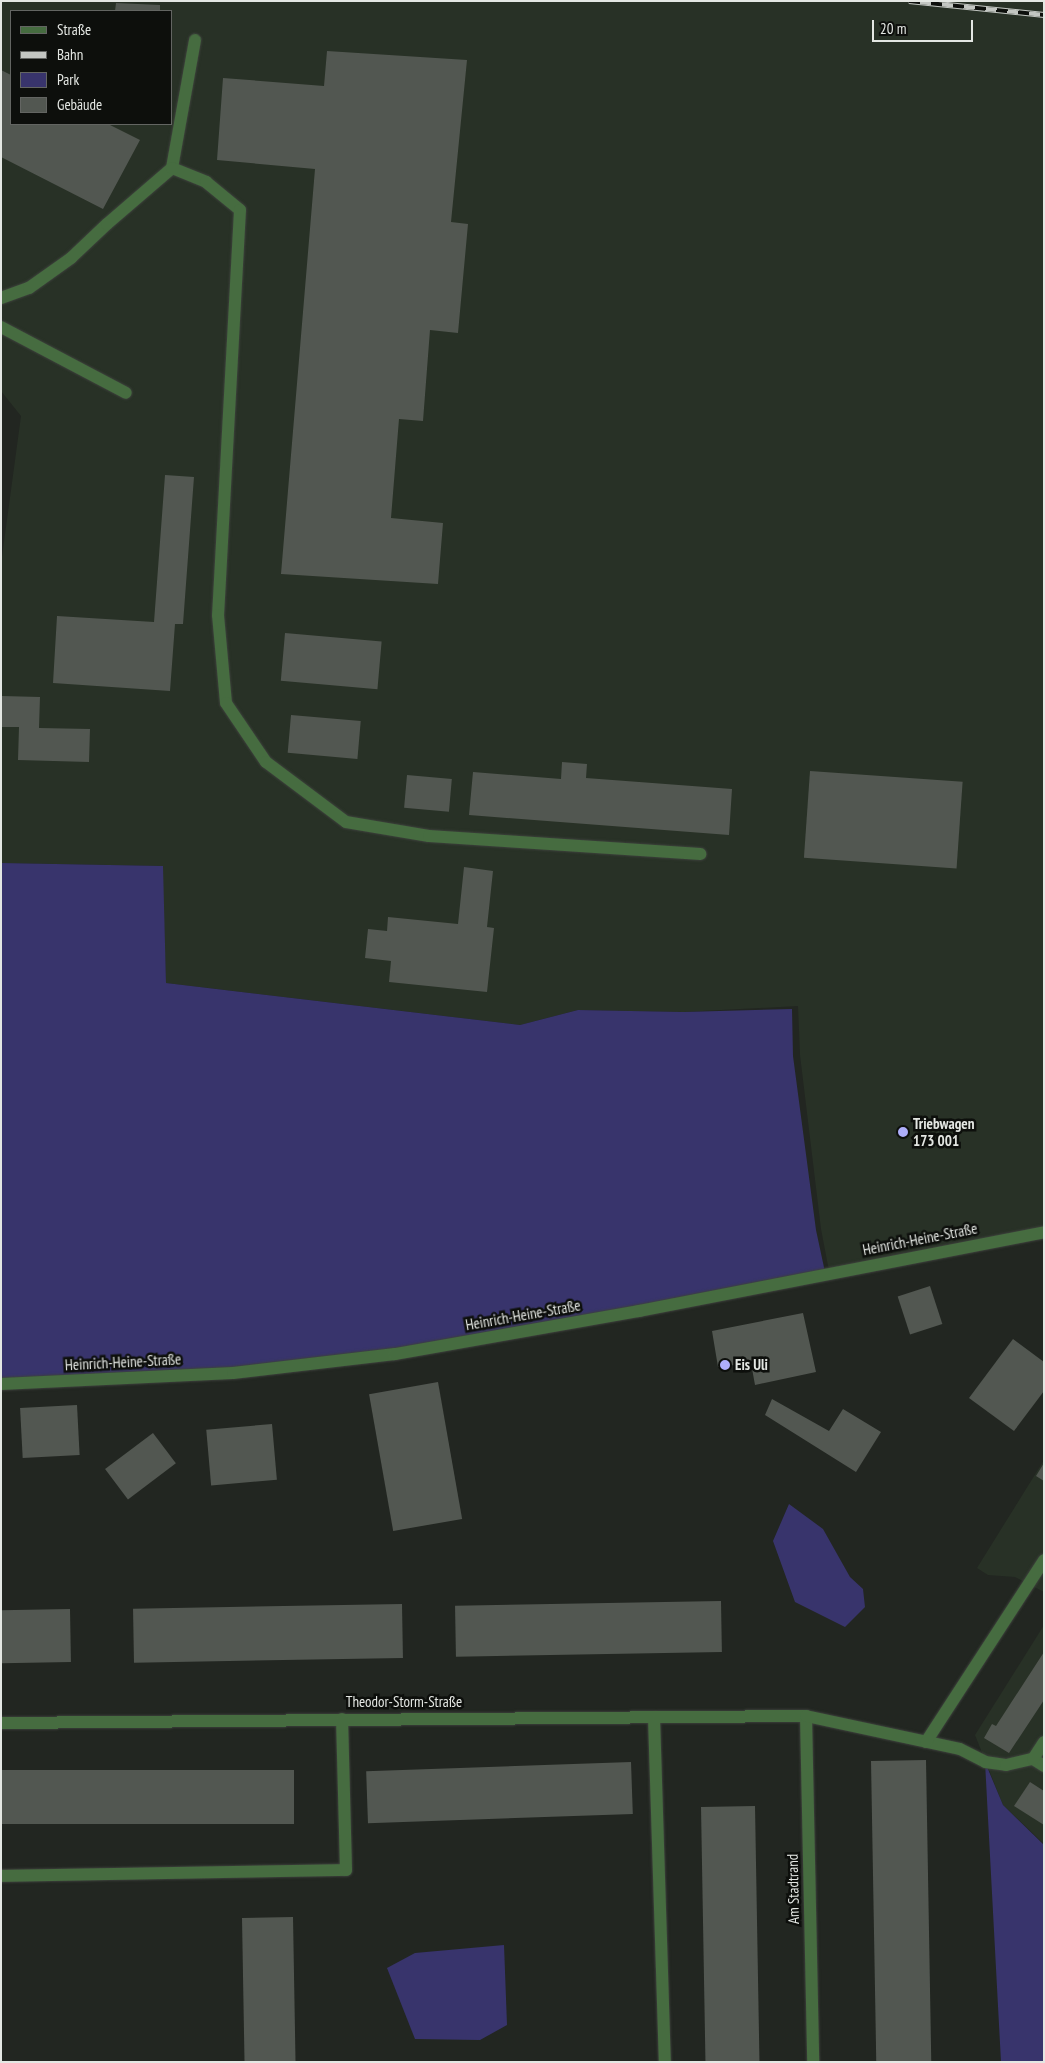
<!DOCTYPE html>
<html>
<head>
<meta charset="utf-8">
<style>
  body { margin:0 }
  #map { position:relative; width:1045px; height:2063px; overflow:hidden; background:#222621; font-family:"PT Sans Narrow",sans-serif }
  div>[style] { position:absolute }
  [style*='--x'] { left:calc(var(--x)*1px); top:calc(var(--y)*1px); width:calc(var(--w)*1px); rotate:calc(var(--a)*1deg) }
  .built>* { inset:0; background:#283126 }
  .green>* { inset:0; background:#38346c }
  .building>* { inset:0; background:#525751; transform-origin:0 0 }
  .roads { filter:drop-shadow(0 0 1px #3d413c) drop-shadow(0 0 1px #3d413c) }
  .minor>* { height:12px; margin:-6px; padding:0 6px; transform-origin:6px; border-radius:6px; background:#466c40 }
  .rail>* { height:5.5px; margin-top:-2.75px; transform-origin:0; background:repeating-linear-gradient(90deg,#0d0f0c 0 11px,#c3c6c2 0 22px); box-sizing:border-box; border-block:1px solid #c3c6c2 }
  .dots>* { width:14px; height:14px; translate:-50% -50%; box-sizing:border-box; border:2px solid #0d0f0c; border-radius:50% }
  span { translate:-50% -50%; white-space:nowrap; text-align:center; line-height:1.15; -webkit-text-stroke:5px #0d0f0c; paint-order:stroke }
  .poi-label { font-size:15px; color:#e4e7e3; font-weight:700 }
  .left { translate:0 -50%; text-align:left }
  .street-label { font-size:15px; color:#e4e7e3 }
  .frame { position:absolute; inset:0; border:2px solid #e4e7e3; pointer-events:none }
  .legend { position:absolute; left:10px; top:10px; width:162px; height:115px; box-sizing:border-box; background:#0d0f0c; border:1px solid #636562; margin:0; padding:6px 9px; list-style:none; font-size:15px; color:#e4e7e3 }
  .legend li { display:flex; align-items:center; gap:10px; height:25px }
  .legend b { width:25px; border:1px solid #636562 }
  .scale { position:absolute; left:872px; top:20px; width:101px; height:22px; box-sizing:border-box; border:2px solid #e4e7e3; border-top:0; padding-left:6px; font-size:15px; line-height:18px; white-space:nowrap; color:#e4e7e3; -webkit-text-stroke:4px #0d0f0c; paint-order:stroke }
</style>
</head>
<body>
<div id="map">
  <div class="built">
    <div style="clip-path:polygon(evenodd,1px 1px,1044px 1px,1044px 1229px,829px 1271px,821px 1229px,800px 1055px,798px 1006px,683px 1012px,578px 1010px,520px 1025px,166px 983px,162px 866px,1px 863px,1px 564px,21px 416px,1px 391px,1px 1px,11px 11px,171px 11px,171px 124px,11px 124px,11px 11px)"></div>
    <div style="clip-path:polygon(1044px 1460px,1044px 1592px,1015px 1577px,988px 1575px,977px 1568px)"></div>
    <div style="clip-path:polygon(1044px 1625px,1044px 1844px,1003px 1805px,975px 1735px)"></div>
  </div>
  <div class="green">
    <div style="clip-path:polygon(1px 863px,163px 866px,166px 983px,520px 1025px,578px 1010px,683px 1012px,792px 1009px,793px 1056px,816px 1230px,825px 1272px,487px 1336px,232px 1370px,1px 1382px)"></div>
    <div style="clip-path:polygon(789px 1504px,823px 1529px,850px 1577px,863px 1589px,865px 1607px,845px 1627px,795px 1602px,773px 1541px)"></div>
    <div style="clip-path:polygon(985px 1762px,1003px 1805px,1044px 1845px,1044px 2062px,1001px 2062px)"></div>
    <div style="clip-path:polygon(504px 1945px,507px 2025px,480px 2040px,415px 2039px,387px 1968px,415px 1953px)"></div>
  </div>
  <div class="building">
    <div style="clip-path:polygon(116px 3px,160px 5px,160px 11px,115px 11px)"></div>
    <div style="clip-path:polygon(327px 51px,467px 60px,451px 222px,468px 224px,458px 333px,430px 330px,423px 421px,399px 419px,391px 518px,443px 523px,438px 584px,281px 574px,315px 169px,217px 160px,223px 78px,324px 86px)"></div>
    <div style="clip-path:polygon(1px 70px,11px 75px,11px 124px,108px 124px,140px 140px,103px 209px,1px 157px)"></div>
    <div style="clip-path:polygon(165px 475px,194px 477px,183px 624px,175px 624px,170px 691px,53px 683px,57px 616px,154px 622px)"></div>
    <div style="left:285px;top:633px;width:97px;height:48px;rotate:5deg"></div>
    <div style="clip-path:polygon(2px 696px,40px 697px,39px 728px,90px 729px,89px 762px,18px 760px,19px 727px,1px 727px)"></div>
    <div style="left:291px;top:715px;width:70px;height:38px;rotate:5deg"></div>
    <div style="clip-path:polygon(562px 762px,587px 764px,586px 778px,732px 789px,729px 835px,469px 815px,473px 772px,561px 779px)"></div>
    <div style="left:810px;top:771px;width:153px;height:87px;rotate:4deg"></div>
    <div style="left:407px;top:775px;width:45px;height:33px;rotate:5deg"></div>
    <div style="clip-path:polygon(464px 867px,493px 871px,487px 927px,494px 928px,487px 992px,389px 982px,391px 961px,365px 958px,368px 929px,387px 931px,388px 917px,458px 924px)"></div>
    <div style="left:930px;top:1286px;width:40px;height:34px;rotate:72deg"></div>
    <div style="clip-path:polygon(803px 1313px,816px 1372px,755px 1385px,751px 1363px,718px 1367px,712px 1331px)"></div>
    <div style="clip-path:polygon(1013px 1339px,1044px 1362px,1044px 1391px,1014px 1431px,969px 1398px)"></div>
    <div style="left:438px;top:1382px;width:139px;height:70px;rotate:80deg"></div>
    <div style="clip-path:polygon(772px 1399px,829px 1431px,843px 1409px,881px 1432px,856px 1472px,765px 1415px)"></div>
    <div style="left:77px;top:1405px;width:50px;height:57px;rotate:87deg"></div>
    <div style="left:272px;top:1424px;width:56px;height:66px;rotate:85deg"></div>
    <div style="left:153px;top:1433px;width:38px;height:60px;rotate:53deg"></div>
    <div style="clip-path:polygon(1044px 1463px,1044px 1481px,1036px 1476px)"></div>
    <div style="left:721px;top:1601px;width:51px;height:266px;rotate:89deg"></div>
    <div style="left:402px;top:1604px;width:54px;height:269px;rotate:89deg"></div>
    <div style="left:70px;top:1609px;width:53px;height:69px;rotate:89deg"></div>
    <div style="clip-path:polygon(1044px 1652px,1044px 1700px,1009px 1753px,984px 1738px,992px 1724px,996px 1726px)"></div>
    <div style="left:926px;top:1760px;width:302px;height:55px;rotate:89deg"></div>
    <div style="left:631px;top:1762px;width:52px;height:265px;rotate:88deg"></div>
    <div style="left:294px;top:1770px;width:54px;height:293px;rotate:90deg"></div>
    <div style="clip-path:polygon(1030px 1782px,1044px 1791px,1044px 1825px,1014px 1806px)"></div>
    <div style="left:755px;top:1806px;width:256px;height:54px;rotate:89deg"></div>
    <div style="left:293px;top:1917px;width:145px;height:51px;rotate:89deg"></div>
  </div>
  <div class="roads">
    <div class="minor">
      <div style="--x:172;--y:168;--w:130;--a:-79.8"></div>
      <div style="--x:1;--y:298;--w:30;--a:-20"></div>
      <div style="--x:29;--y:288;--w:52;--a:-35.5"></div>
      <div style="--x:71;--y:258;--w:50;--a:-43.4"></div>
      <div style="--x:107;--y:224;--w:86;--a:-40.7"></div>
      <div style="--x:172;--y:168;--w:37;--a:22"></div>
      <div style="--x:206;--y:182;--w:44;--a:39.5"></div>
      <div style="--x:240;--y:210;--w:406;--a:93.1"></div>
      <div style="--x:218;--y:615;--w:88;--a:84.8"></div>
      <div style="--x:226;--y:703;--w:71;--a:55.9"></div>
      <div style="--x:266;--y:762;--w:100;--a:36.9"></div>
      <div style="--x:346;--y:822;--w:84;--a:9.6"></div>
      <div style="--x:429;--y:836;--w:272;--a:3.8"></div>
      <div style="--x:1;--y:327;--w:141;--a:27.8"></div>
      <div style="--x:1;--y:1384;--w:232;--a:-2.7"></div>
      <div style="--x:233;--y:1373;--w:163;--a:-6.7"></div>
      <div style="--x:395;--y:1354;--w:248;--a:-10"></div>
      <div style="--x:639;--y:1311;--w:413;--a:-11"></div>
      <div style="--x:806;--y:1716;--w:346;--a:88.8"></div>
      <div style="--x:654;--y:1717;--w:345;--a:88.2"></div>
      <div style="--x:1;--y:1723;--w:805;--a:-0.5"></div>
      <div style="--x:806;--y:1716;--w:157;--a:12.1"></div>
      <div style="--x:960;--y:1749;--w:28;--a:27"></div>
      <div style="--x:985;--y:1762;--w:21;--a:8"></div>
      <div style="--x:1006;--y:1765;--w:28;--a:-13"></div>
      <div style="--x:1033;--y:1759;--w:13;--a:32"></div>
      <div style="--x:926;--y:1742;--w:217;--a:-57"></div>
      <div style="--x:1033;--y:1759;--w:20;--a:-57"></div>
      <div style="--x:1;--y:1876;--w:345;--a:-1"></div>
      <div style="--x:346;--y:1870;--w:151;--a:-91.5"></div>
    </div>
  </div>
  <div class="rail">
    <div style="--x:909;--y:1;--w:136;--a:5.9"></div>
  </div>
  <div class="dots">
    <div style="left:903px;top:1132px;background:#aeaefa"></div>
    <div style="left:725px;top:1365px;background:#aeaefa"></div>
  </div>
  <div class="poi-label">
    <span class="left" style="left:913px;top:1132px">Triebwagen<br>173 001</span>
    <span class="left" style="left:735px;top:1365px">Eis Uli</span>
  </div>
  <div class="street-label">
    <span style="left:920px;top:1239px;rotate:-11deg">Heinrich-Heine-Straße</span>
    <span style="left:523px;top:1315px;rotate:-10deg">Heinrich-Heine-Straße</span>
    <span style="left:123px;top:1362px;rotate:-3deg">Heinrich-Heine-Straße</span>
    <span style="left:404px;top:1702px">Theodor-Storm-Straße</span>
    <span style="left:793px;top:1889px;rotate:-91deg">Am Stadtrand</span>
  </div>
  <div class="frame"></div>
  <ul class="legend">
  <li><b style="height:6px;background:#466c40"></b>Straße</li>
  <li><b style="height:6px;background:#c3c6c2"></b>Bahn</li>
  <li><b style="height:14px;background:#38346c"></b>Park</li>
  <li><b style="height:14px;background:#525751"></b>Gebäude</li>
  </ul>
  <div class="scale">20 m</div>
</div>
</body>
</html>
